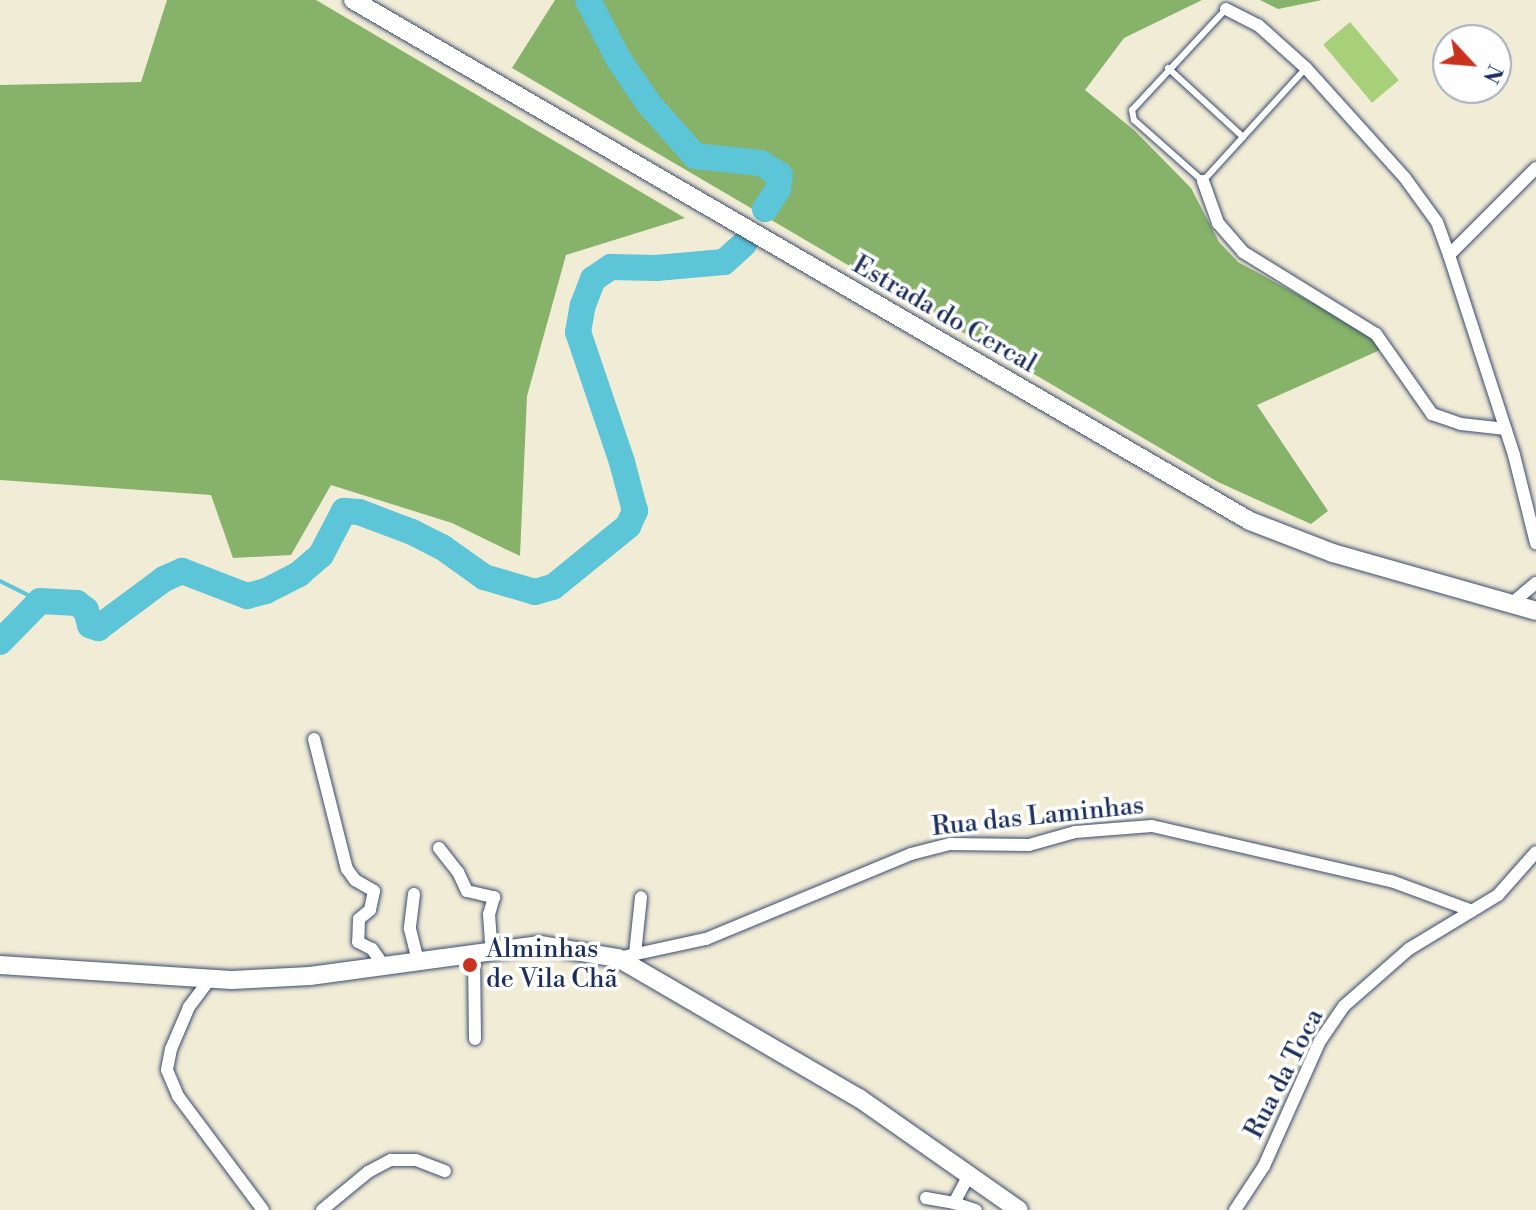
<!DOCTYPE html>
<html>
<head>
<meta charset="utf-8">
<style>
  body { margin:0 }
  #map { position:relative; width:1536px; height:1210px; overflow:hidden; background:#f1ecd6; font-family:"Libre Bodoni",serif }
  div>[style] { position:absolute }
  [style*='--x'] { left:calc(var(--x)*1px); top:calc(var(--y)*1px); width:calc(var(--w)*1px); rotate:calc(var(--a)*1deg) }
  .green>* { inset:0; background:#a8cf79; transform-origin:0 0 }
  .forest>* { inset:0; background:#86b269 }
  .stream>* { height:4px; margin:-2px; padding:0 2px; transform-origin:2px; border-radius:2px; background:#5cc5d8 }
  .river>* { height:26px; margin:-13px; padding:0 13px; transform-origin:13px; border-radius:13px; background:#5cc5d8 }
  .roads { filter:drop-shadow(0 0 2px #3b4b70) drop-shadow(0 0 2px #3b4b70) }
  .lane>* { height:6px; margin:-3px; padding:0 3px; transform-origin:3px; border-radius:3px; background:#fff }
  .street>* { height:12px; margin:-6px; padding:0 6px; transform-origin:6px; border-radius:6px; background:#fff }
  .secondary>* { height:18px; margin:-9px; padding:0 9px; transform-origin:9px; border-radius:9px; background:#fff }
  .dots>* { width:22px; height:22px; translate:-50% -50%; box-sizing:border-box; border:4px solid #fff; border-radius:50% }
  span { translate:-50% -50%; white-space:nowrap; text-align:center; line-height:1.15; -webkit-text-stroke:7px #fff; paint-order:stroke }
  .street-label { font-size:26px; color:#1b2f5e }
  .poi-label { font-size:26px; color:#1b2f5e }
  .left { translate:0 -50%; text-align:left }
  .north { position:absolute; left:1432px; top:24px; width:80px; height:80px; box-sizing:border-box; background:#fff; border:2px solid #a4acbf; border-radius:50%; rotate:116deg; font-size:22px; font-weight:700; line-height:32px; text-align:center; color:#1b2f5e }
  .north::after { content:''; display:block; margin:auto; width:28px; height:36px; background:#c8321e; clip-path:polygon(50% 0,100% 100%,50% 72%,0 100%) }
</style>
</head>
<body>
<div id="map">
  <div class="green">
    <div style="left:1350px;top:22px;width:76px;height:35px;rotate:50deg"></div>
  </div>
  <div class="forest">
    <div style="clip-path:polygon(167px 0,316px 0,685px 218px,566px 255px,527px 396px,520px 556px,452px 523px,331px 485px,291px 555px,233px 558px,211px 495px,0 480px,0 85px,141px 82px)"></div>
    <div style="clip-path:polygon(555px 0,1202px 0,1124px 38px,1085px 90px,1135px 131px,1191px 188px,1219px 242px,1238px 262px,1368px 333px,1380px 350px,1257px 405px,1328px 511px,1311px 524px,1218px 482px,512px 68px)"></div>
    <div style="clip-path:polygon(1260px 0,1322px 0,1278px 9px)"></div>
  </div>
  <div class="stream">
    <div style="--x:0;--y:581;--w:45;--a:26.6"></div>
  </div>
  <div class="river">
    <div style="--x:588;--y:0;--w:68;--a:62.7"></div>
    <div style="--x:619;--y:60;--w:53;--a:55.7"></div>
    <div style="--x:649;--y:104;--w:69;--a:48.5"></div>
    <div style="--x:695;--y:156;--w:66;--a:6.1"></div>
    <div style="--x:761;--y:163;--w:22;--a:32"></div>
    <div style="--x:780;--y:175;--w:14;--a:98"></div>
    <div style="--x:778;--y:189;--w:24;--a:123"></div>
    <div style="--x:0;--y:642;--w:57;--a:-45.7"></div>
    <div style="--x:40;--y:601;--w:37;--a:3"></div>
    <div style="--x:77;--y:603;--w:11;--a:38"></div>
    <div style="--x:86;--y:610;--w:16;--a:75"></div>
    <div style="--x:90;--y:625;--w:9;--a:21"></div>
    <div style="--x:98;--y:628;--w:82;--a:-36.6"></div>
    <div style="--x:164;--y:579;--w:20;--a:-24"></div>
    <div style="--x:182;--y:571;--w:70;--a:21"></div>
    <div style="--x:247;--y:596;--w:20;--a:-15"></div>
    <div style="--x:266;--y:591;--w:37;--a:-27"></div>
    <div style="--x:299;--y:574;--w:29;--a:-41"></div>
    <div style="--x:321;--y:555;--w:50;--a:-62.4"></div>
    <div style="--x:344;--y:511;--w:15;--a:4"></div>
    <div style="--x:359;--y:512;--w:57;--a:20.7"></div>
    <div style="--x:412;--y:532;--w:34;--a:27"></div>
    <div style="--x:442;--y:547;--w:52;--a:35.5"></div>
    <div style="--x:484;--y:577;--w:53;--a:16.4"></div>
    <div style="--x:535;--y:592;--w:19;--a:-16"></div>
    <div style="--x:553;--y:587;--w:97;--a:-39.1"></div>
    <div style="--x:628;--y:526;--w:17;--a:-65"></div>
    <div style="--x:635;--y:511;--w:51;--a:-104.9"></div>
    <div style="--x:622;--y:462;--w:137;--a:-108.7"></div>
    <div style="--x:578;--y:332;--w:27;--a:-80"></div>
    <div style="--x:583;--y:305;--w:28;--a:-69"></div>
    <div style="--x:593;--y:279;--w:22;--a:-34"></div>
    <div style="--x:611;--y:267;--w:45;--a:1.3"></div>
    <div style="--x:656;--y:268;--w:68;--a:-5"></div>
    <div style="--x:724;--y:262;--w:27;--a:-42"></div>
  </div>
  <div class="roads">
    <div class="lane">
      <div style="--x:1226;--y:9;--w:138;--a:132.9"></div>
      <div style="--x:1132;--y:110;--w:10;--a:79"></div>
      <div style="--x:1134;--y:120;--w:92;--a:41.5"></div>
      <div style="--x:1203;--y:181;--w:59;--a:-47.7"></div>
      <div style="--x:1168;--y:68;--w:102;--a:42.6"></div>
      <div style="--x:1243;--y:137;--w:93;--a:-47.6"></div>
    </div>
    <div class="street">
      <div style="--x:1226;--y:9;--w:36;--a:27"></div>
      <div style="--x:1258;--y:25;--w:64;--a:41.9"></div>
      <div style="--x:1306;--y:68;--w:148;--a:48"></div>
      <div style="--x:1405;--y:178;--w:54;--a:54"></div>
      <div style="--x:1437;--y:222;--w:35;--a:70"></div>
      <div style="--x:1536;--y:168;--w:123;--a:135"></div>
      <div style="--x:1449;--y:255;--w:210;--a:72"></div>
      <div style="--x:1514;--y:455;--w:91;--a:76"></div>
      <div style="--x:1203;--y:181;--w:45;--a:70.3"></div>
      <div style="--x:1218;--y:223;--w:38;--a:49"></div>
      <div style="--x:1243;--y:252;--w:156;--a:31.7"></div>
      <div style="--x:1376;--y:334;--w:98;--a:55"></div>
      <div style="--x:1432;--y:414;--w:31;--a:19"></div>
      <div style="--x:1461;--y:424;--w:45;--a:6.3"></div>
      <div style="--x:1512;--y:603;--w:31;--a:-40"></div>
      <div style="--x:314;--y:739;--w:134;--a:75.8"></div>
      <div style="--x:347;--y:869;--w:14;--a:54"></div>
      <div style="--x:355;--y:880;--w:22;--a:30"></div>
      <div style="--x:374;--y:891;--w:19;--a:102"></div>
      <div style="--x:370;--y:910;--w:14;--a:141"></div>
      <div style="--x:359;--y:919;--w:23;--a:92"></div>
      <div style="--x:358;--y:942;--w:16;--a:27"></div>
      <div style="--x:372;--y:949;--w:19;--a:55"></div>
      <div style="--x:439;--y:848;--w:31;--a:52"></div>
      <div style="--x:458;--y:872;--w:21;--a:65"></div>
      <div style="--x:467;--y:891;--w:28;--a:13"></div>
      <div style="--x:494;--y:897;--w:18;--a:106"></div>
      <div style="--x:489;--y:914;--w:39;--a:86"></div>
      <div style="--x:414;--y:894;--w:35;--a:97"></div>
      <div style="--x:410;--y:929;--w:33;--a:76"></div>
      <div style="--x:635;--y:954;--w:57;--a:-84"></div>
      <div style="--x:474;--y:957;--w:82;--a:89.3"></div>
      <div style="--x:618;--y:958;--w:90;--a:-12.2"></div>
      <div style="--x:706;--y:939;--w:222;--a:-22.5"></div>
      <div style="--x:911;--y:854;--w:40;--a:-14.4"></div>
      <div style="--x:950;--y:844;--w:79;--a:0.7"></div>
      <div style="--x:1029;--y:845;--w:48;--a:-15.8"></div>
      <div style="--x:1075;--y:832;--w:77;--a:-4.5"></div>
      <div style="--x:1152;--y:826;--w:245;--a:13"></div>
      <div style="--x:1391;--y:881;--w:84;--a:20.2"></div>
      <div style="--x:210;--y:979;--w:35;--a:127"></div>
      <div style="--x:189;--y:1007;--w:46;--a:113.2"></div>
      <div style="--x:171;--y:1049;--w:21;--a:101"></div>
      <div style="--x:167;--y:1070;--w:28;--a:67"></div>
      <div style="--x:178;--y:1096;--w:142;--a:53.3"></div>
      <div style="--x:970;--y:1173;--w:34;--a:118"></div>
      <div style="--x:954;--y:1203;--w:23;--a:18"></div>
      <div style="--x:926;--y:1198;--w:28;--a:10"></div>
      <div style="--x:322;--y:1210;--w:60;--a:-39.6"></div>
      <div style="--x:368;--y:1172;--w:26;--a:-28"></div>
      <div style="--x:391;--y:1160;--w:25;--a:0"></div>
      <div style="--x:416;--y:1160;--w:31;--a:21"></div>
      <div style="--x:1235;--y:1210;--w:53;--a:-56.6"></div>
      <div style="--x:1264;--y:1166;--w:137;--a:-65.9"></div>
      <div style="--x:1320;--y:1041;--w:42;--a:-55.6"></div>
      <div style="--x:1344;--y:1006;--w:86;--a:-41.2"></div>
      <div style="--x:1409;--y:949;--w:104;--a:-31.2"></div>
      <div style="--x:1498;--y:895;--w:57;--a:-48.5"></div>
    </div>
    <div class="secondary">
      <div style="--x:353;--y:0;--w:1037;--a:30.15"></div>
      <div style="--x:1250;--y:521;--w:89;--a:21.1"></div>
      <div style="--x:1333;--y:553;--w:211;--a:15.9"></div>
      <div style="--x:0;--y:965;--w:232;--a:3.7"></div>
      <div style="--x:232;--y:980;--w:78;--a:-2.9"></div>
      <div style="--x:310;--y:976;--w:232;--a:-7.7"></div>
      <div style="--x:540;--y:945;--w:79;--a:9.5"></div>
      <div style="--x:618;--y:958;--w:279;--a:30.2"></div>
      <div style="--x:859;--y:1098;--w:195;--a:35"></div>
    </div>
  </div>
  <div class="dots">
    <div style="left:470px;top:965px;background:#c8321e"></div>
  </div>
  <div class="street-label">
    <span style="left:944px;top:315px;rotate:30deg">Estrada do Cercal</span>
    <span style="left:1038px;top:817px;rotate:-6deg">Rua das Laminhas</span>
    <span style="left:1285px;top:1074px;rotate:-63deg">Rua da Toca</span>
  </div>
  <div class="poi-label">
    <span class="left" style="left:486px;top:965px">Alminhas<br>de Vila Chã</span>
  </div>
  <div class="north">N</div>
</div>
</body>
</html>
